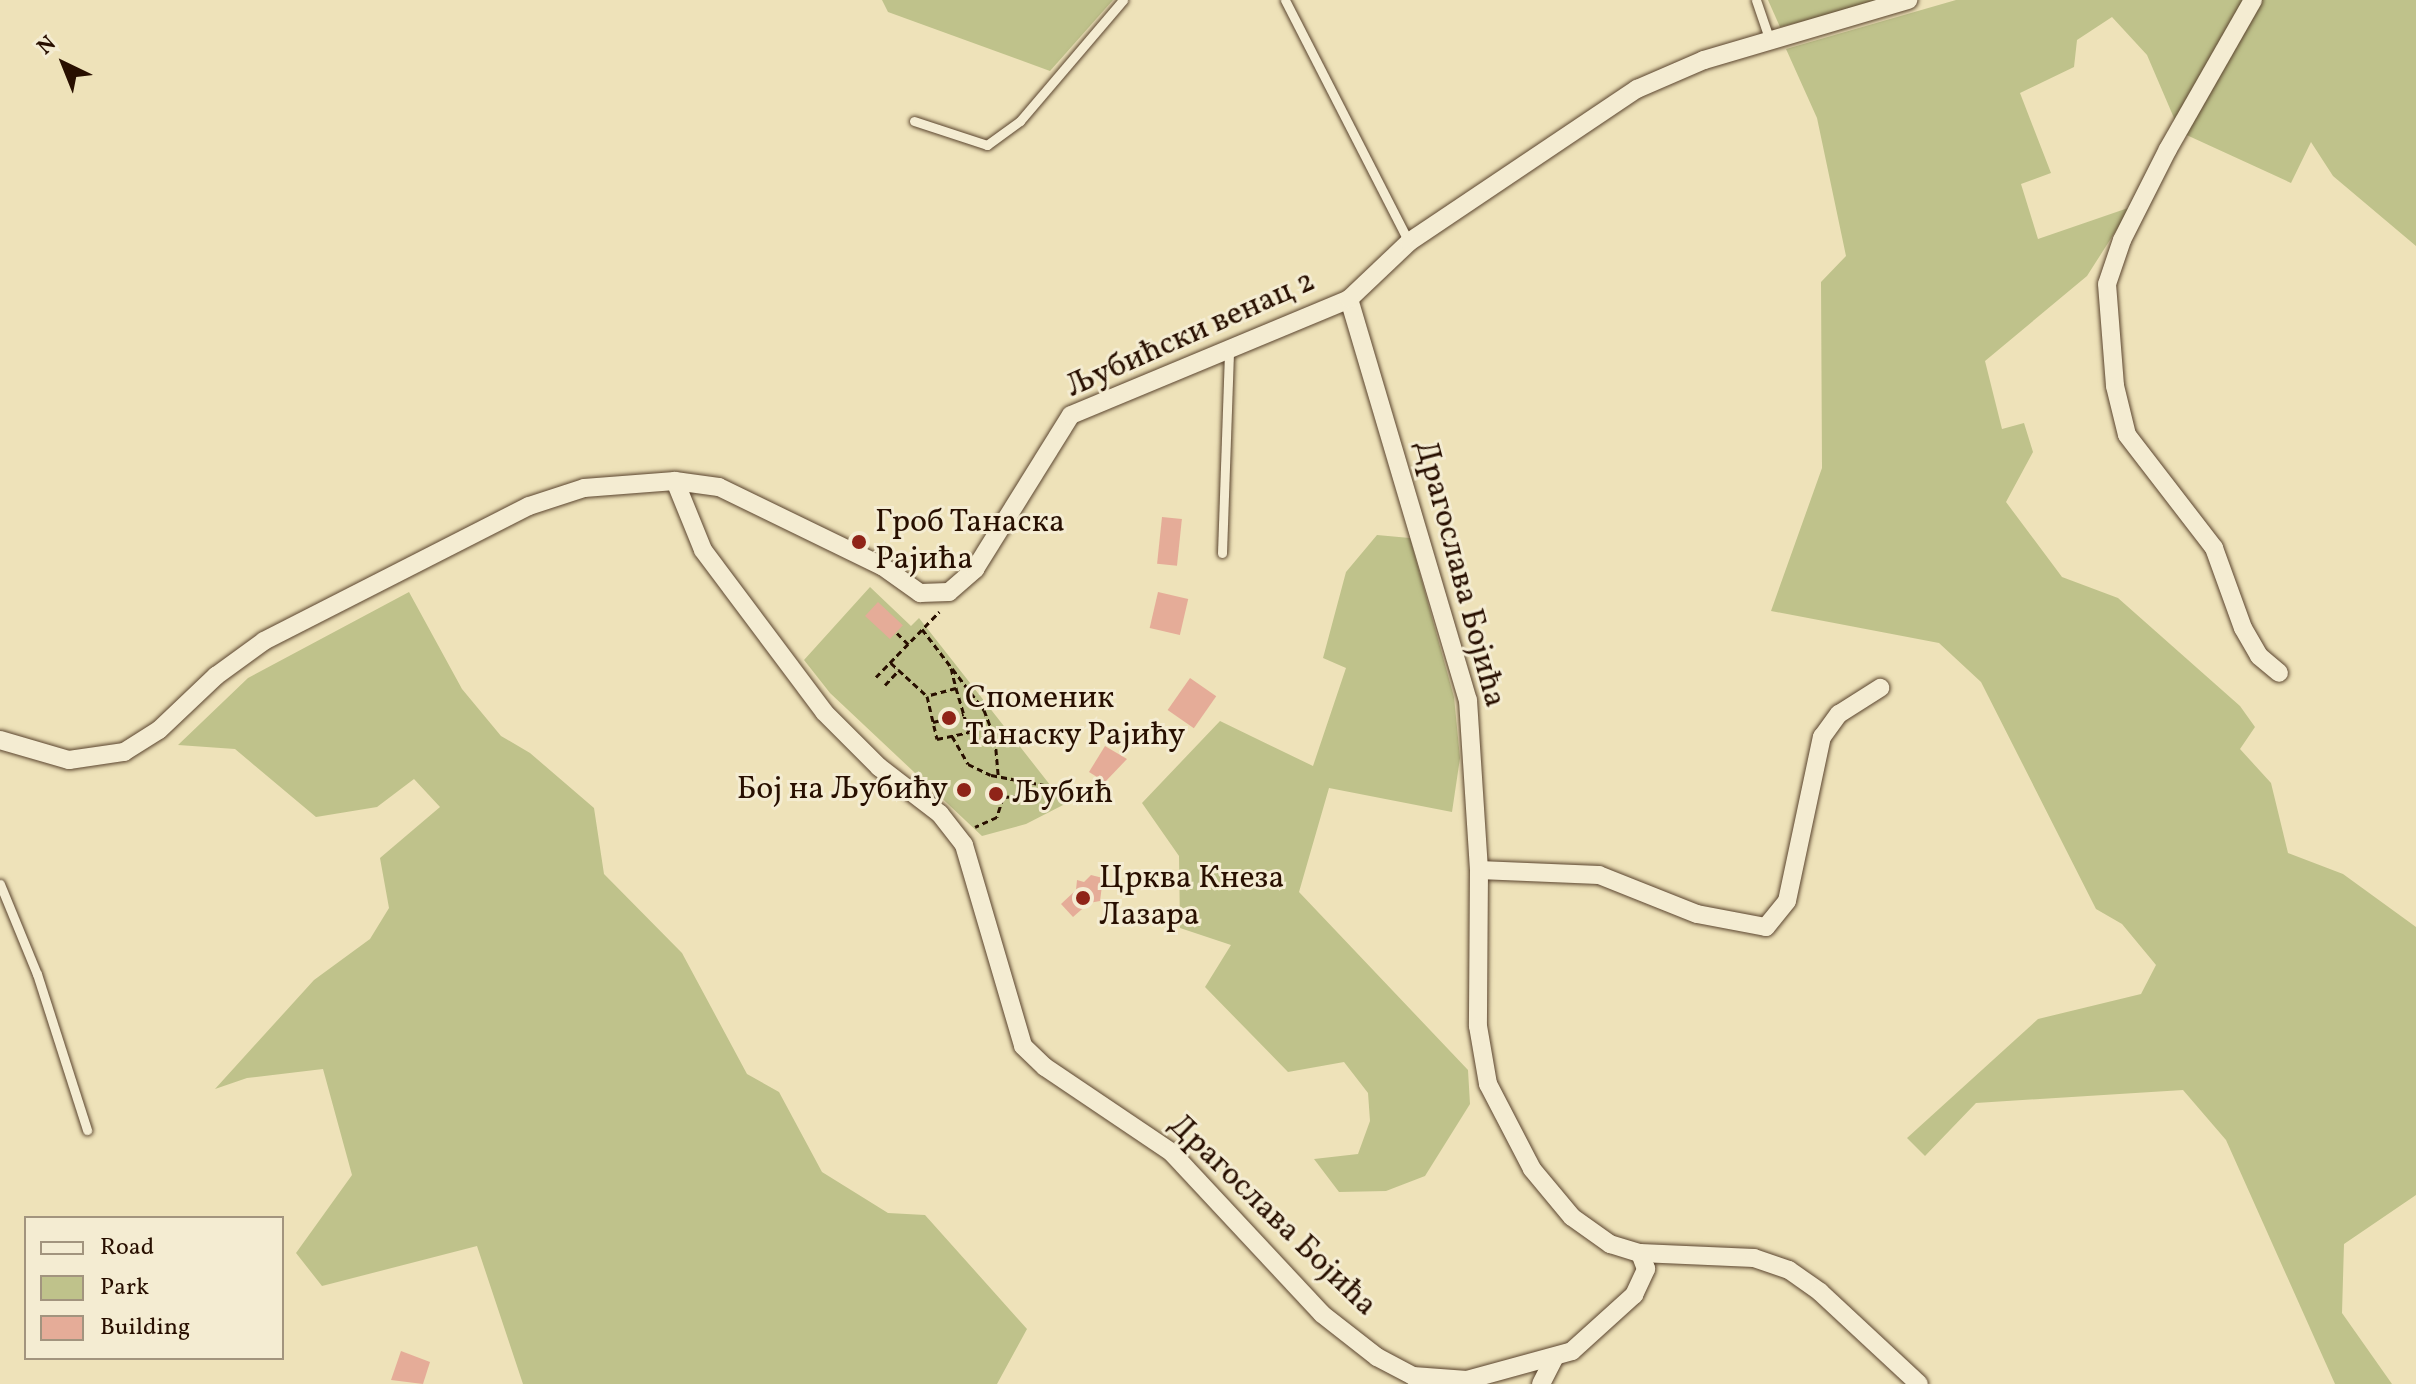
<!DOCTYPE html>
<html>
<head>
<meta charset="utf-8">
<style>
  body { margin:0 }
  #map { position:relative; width:2416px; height:1384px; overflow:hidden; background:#eee2b9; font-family:Vollkorn,serif }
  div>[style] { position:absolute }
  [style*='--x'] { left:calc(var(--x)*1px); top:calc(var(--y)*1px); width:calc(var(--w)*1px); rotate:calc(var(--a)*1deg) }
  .green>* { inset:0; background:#bfc28b }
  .building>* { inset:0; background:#e5ac98; transform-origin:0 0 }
  .path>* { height:3px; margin-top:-1.5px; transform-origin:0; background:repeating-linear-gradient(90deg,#280f00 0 6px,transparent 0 10px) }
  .roads { filter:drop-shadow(0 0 2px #5a442e) drop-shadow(0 0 2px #5a442e) }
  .service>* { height:9px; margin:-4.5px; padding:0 4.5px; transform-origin:4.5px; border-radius:4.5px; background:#f4ecd2 }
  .minor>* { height:18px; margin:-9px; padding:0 9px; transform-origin:9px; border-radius:9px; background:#f4ecd2 }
  .dots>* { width:22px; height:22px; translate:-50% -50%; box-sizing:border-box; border:4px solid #f4ecd2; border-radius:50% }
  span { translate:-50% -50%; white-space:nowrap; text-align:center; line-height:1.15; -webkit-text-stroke:6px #f4ecd2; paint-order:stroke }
  .street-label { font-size:32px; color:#280f00 }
  .poi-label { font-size:32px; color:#280f00 }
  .left { translate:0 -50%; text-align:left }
  .right { translate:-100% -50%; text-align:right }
  .legend { position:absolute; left:24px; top:1216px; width:260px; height:144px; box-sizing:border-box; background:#f4ecd2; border:2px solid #a2947e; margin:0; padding:10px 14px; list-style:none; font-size:24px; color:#280f00 }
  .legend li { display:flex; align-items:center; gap:16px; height:40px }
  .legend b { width:40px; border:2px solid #a2947e }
  .north { position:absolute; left:24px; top:24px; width:80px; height:80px; -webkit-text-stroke:6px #f4ecd2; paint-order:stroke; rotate:317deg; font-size:22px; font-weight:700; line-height:32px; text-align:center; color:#280f00 }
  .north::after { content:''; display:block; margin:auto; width:28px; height:36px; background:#280f00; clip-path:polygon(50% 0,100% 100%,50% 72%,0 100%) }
</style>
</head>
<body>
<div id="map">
  <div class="green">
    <div style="clip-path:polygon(882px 0,1113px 0,1050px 71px,888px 12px)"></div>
    <div style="clip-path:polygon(1768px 0,1886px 0,1780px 27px)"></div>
    <div style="clip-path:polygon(1956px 0,2416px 0,2416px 246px,2333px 176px,2311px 142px,2291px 183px,2180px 132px,2147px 55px,2112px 17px,2077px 40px,2074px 67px,2020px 93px,2051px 173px,2021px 184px,2038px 239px,2131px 207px,2087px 276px,1985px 361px,2002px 429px,2024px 423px,2033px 452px,2006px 502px,2062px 577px,2118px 598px,2240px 706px,2255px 727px,2240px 749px,2271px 783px,2288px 853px,2343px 874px,2416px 927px,2416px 1195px,2344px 1244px,2342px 1313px,2392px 1384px,2335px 1384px,2226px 1140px,2183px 1090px,1976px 1103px,1925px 1156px,1907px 1138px,2038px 1019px,2141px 994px,2156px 965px,2122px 924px,2096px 909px,1981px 682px,1939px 643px,1771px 611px,1822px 468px,1821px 282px,1846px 256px,1817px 118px,1786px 49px)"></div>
    <div style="clip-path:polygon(1377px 535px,1410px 538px,1454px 697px,1460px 758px,1452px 812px,1329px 788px,1299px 892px,1468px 1070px,1470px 1104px,1425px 1176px,1386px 1191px,1339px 1192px,1314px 1159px,1358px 1154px,1370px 1121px,1368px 1093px,1344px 1062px,1288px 1072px,1205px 987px,1231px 945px,1180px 928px,1179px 856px,1142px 803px,1220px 721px,1313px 766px,1346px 668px,1323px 658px,1346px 572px)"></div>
    <div style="clip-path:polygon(870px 587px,911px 626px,919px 618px,1065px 804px,1026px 824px,982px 836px,830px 693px,804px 660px)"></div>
    <div style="clip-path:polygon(409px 592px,462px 689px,501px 736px,530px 753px,594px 808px,604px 874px,682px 953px,747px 1074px,779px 1092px,822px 1172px,888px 1213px,925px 1215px,1027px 1329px,997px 1384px,523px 1384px,477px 1246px,322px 1286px,296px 1253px,352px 1175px,323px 1069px,247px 1078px,215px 1089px,314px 980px,370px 939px,389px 908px,380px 858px,440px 807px,414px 779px,377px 807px,316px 817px,235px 749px,178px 745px,248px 678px)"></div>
  </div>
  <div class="building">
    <div style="left:1162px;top:517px;width:20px;height:47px;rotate:6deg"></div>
    <div style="left:1158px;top:592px;width:31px;height:37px;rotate:13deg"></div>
    <div style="left:878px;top:602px;width:34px;height:19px;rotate:43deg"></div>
    <div style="left:1190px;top:678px;width:32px;height:39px;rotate:35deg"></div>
    <div style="clip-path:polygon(1105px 746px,1127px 759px,1105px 782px,1089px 772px)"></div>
    <div style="clip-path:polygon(1091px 875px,1103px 878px,1100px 901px,1089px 903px,1073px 917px,1061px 904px,1076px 890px,1077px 880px,1084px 882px)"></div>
    <div style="clip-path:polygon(401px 1351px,430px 1362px,423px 1384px,391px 1380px)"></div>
  </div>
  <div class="path">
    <div style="--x:922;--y:629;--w:102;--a:52.6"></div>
    <div style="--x:984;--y:710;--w:31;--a:69"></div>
    <div style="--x:995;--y:739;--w:37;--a:85"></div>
    <div style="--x:897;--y:633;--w:16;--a:45"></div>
    <div style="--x:891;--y:663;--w:49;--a:42.5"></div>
    <div style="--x:927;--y:696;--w:44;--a:76.9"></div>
    <div style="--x:937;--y:739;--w:33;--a:-12"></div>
    <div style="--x:969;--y:732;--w:46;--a:-106.5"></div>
    <div style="--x:956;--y:688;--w:30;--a:165"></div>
    <div style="--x:951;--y:668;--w:21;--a:76"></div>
    <div style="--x:876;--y:677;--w:91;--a:-45.9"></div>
    <div style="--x:885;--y:685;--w:21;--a:-47"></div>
    <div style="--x:952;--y:717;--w:12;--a:-14"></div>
    <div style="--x:933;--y:722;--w:13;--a:-13"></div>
    <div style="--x:952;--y:736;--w:32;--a:60"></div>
    <div style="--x:968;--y:764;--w:25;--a:26"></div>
    <div style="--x:991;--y:775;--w:54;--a:10.7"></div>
    <div style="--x:1044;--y:785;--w:11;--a:117"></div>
    <div style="--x:1039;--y:795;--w:36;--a:177"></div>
    <div style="--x:1003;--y:797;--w:21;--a:107"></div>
    <div style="--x:997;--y:817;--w:24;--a:156"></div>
  </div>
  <div class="roads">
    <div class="service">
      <div style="--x:1285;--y:0;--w:272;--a:62.9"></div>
      <div style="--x:1756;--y:0;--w:43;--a:71.1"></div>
      <div style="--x:914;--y:121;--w:77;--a:18.2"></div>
      <div style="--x:987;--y:145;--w:41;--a:-36"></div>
      <div style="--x:1020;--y:121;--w:159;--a:-49.6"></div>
      <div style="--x:1222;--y:553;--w:204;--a:-88"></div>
      <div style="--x:0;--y:884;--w:97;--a:67.7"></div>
      <div style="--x:37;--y:974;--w:164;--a:72.2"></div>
    </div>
    <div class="minor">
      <div style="--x:2253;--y:0;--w:172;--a:119.7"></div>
      <div style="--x:2168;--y:149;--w:102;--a:116.8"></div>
      <div style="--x:2122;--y:240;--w:46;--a:108.8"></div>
      <div style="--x:2107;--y:284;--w:102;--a:85.5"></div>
      <div style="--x:2115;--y:386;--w:50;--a:76.2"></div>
      <div style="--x:2127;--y:435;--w:143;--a:52.4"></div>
      <div style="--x:2214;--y:548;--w:85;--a:70.1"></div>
      <div style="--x:2243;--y:628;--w:32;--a:60"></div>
      <div style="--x:2259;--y:656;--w:26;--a:40"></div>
      <div style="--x:1349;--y:299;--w:418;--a:73.5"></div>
      <div style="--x:1468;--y:700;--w:170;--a:86.3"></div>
      <div style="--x:1479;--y:870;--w:156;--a:90.4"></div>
      <div style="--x:1478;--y:1026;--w:59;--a:80.2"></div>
      <div style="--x:1488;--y:1084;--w:96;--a:62.6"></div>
      <div style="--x:1532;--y:1169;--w:62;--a:50.2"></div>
      <div style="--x:1572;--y:1217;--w:47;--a:35.4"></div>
      <div style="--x:1610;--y:1244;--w:31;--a:17"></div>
      <div style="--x:1640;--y:1253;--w:114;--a:2.5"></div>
      <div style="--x:1754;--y:1258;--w:37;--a:19"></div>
      <div style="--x:1789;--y:1270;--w:38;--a:35"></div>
      <div style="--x:1820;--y:1292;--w:135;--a:42.9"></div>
      <div style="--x:675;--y:481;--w:74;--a:67.9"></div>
      <div style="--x:703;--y:550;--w:202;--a:53.2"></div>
      <div style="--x:824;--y:712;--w:78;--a:45"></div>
      <div style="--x:879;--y:767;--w:77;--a:37.6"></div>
      <div style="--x:940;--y:814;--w:39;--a:52"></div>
      <div style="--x:964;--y:845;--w:209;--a:73.6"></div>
      <div style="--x:1023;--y:1046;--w:30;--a:44"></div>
      <div style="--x:1045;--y:1067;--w:152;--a:34"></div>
      <div style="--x:1171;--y:1152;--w:221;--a:47"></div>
      <div style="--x:1322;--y:1314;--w:70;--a:38"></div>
      <div style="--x:1377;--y:1357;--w:41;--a:27.8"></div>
      <div style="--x:1413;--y:1376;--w:54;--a:4.2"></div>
      <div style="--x:1467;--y:1380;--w:109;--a:-15.4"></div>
      <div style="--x:1572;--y:1351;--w:84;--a:-42.1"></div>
      <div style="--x:1634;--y:1295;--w:29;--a:-65"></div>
      <div style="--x:1646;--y:1269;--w:17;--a:-111"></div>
      <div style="--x:0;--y:740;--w:72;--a:16.2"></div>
      <div style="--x:69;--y:760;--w:56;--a:-8.3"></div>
      <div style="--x:124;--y:752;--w:41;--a:-32.2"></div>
      <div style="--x:159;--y:730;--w:79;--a:-43.5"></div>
      <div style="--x:216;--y:676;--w:59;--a:-36.1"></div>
      <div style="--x:264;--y:641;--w:297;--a:-27"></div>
      <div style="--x:529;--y:506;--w:58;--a:-18.1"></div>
      <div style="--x:584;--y:488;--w:91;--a:-4.4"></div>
      <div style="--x:675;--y:481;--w:44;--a:7.8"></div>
      <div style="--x:719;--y:487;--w:181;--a:25.9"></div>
      <div style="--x:882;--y:566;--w:47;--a:35.4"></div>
      <div style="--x:920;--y:593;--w:29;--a:-2"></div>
      <div style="--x:949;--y:592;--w:35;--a:-41"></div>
      <div style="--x:975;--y:569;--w:181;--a:-58.1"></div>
      <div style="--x:1071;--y:415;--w:301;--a:-22.6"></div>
      <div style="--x:1349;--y:299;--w:83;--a:-43.5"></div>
      <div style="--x:1409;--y:242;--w:275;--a:-33.9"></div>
      <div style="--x:1637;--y:89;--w:73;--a:-23.4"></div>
      <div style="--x:1704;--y:60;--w:213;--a:-16.4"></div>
      <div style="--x:1479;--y:870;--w:120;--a:2.4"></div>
      <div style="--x:1599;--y:875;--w:105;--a:21.7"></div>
      <div style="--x:1697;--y:914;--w:70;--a:10.7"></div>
      <div style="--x:1766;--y:927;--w:33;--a:-51"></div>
      <div style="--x:1787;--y:901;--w:168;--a:-78"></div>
      <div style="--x:1822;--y:737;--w:29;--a:-54"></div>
      <div style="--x:1839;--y:714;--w:49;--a:-32.4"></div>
      <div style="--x:1541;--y:1384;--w:29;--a:-63"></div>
    </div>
  </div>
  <div class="dots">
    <div style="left:859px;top:542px;background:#8f2418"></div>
    <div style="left:949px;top:718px;background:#8f2418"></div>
    <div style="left:964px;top:790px;background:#8f2418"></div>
    <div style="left:996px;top:794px;background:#8f2418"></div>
    <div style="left:1083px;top:898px;background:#8f2418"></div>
  </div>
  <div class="street-label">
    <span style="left:1191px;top:335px;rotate:-24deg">Љубићски венац 2</span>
    <span style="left:1459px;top:574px;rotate:75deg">Драгослава Бојића</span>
    <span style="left:1272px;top:1216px;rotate:44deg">Драгослава Бојића</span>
  </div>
  <div class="poi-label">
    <span class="left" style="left:875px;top:542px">Гроб Танаска<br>Рајића</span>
    <span class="left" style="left:965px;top:718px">Споменик<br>Танаску Рајићу</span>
    <span class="right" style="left:948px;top:790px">Бој на Љубићу</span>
    <span class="left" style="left:1012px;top:794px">Љубић</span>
    <span class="left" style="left:1099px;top:898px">Црква Кнеза<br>Лазара</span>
  </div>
  <ul class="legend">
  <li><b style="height:10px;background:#f4ecd2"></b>Road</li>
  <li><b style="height:22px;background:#bfc28b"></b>Park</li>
  <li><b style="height:22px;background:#e5ac98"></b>Building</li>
  </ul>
  <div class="north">N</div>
</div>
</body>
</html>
